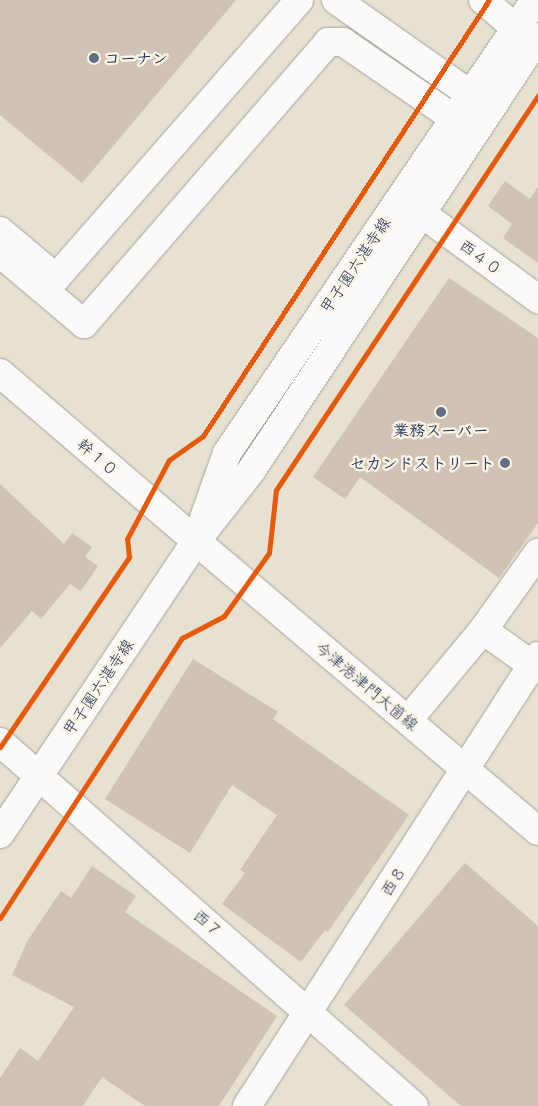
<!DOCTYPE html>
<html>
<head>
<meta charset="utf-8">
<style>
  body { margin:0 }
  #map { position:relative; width:538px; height:1106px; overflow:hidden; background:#e6e1d0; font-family:Delius,"Klee One",sans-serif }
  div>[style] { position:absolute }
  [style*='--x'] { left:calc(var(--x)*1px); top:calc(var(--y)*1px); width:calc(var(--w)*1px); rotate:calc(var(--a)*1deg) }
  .building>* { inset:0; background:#d0c3b3 }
  .path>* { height:3px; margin-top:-1.5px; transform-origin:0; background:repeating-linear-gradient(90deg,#cacaca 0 1px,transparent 0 5px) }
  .roads { filter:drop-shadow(0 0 1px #a5a4a0) drop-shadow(0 0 1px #a5a4a0) }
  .minor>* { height:28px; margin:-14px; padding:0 14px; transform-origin:14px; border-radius:14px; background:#fbfaf8 }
  .major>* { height:28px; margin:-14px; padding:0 14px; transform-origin:14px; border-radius:14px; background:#fbfaf8 }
  .cycleway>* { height:5px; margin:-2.5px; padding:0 2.5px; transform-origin:2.5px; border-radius:2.5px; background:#e8590c }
  .dots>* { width:14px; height:14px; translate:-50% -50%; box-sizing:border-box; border:2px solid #fcf5e5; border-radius:50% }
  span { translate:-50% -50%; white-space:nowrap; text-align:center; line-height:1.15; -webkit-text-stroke:5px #fcf5e5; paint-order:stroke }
  .poi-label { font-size:16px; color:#1b2f5e; font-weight:700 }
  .left { translate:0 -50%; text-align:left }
  .right { translate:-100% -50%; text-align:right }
  .street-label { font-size:16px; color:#1b2f5e }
</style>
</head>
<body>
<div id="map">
  <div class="building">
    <div style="clip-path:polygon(0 0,236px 0,82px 183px,0 115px)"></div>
    <div style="clip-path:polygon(505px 181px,530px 199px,538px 187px,538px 263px,503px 238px,512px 224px,488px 206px)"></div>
    <div style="clip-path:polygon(449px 278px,538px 338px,538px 523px,499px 578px,360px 477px,345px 499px,313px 477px)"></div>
    <div style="clip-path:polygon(0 484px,64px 544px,72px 533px,92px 547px,85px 557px,98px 566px,81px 591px,70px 584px,41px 619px,32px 611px,0 648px)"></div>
    <div style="clip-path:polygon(193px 659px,278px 712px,273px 719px,409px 815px,328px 932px,325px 930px,301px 962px,222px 904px,245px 873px,240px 870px,277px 815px,232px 785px,190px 853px,105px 799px)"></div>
    <div style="clip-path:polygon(465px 863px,538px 926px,538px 1106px,461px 1106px,344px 1005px)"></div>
    <div style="clip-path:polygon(92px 866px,136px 896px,125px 912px,277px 1016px,219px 1106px,145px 1106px,102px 1077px,83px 1106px,0 1106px,0 1078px,20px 1048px,38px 1061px,74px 1007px,12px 975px,28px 940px,61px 891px,71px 898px)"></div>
  </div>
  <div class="path">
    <div style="--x:457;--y:50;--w:26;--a:-58"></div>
    <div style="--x:465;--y:205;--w:132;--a:-56.4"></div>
    <div style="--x:281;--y:317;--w:234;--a:-56.5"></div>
    <div style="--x:161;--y:474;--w:16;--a:-60"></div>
    <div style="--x:169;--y:460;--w:40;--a:-34.9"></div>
    <div style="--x:263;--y:560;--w:9;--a:-49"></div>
    <div style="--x:269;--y:553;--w:67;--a:-82.2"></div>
    <div style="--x:19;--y:719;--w:196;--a:-55.8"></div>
    <div style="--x:129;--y:557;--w:18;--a:-96"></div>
    <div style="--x:127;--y:539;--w:15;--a:-62"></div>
    <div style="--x:90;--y:783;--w:172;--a:-57.6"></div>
    <div style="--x:182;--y:638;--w:47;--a:-27.6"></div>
    <div style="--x:224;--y:616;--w:9;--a:-58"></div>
    <div style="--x:0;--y:918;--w:106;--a:-56.2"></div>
  </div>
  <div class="roads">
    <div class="minor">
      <div style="--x:336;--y:0;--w:165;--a:35.1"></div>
      <div style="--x:483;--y:0;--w:66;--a:40.7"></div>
      <div style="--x:424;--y:215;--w:142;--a:36.4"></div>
      <div style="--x:0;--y:231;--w:73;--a:40"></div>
      <div style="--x:56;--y:278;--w:369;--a:-48.8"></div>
      <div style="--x:0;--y:253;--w:110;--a:40.2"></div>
      <div style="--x:84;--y:324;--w:373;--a:-49.1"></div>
      <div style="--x:328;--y:42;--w:15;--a:0"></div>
      <div style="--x:343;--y:42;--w:136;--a:34.5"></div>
      <div style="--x:0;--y:373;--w:258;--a:40.6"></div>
      <div style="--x:483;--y:630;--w:60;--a:35.5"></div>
      <div style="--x:408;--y:720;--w:117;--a:-50.2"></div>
      <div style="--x:483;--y:630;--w:95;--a:-54.5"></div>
      <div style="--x:0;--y:742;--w:551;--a:41.32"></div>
      <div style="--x:247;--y:1106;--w:536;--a:-57.11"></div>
    </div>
    <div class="major">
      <div style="--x:204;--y:518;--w:69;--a:-70.5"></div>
      <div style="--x:227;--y:453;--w:548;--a:-55.79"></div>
      <div style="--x:196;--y:541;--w:448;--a:40.3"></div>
      <div style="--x:0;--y:834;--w:353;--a:-56.2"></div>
      <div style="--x:196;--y:541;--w:89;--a:-51.8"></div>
      <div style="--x:251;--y:471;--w:520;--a:-56.52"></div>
    </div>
  </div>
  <div class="cycleway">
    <div style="--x:0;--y:747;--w:230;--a:-55.8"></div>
    <div style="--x:129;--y:557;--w:18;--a:-96"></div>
    <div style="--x:127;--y:539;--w:89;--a:-62"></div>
    <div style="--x:169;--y:460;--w:42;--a:-35.2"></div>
    <div style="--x:203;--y:436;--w:521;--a:-56.74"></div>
    <div style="--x:0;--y:918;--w:334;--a:-57"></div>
    <div style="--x:182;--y:638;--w:47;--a:-27.6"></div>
    <div style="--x:224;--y:616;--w:77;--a:-54.5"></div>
    <div style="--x:269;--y:553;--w:63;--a:-83.7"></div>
    <div style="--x:276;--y:490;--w:474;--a:-56.4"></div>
  </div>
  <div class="dots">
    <div style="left:94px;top:58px;background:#626d86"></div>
    <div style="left:441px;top:412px;background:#626d86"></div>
    <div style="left:505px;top:463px;background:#626d86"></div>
  </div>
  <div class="poi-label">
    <span class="left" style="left:104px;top:58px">コーナン</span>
    <span style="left:441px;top:430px">業務スーパー</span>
    <span class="right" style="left:495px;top:463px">セカンドストリート</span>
  </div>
  <div class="street-label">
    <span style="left:481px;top:257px;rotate:36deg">西４０</span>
    <span style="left:355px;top:265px;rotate:-56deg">甲子園六湛寺線</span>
    <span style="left:98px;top:457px;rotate:41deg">幹１０</span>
    <span style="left:367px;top:686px;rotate:40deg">今津港津門大箇線</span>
    <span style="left:98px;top:687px;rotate:-56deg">甲子園六湛寺線</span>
    <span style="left:393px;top:881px;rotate:-57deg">西８</span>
    <span style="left:208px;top:923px;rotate:41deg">西７</span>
  </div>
</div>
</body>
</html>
